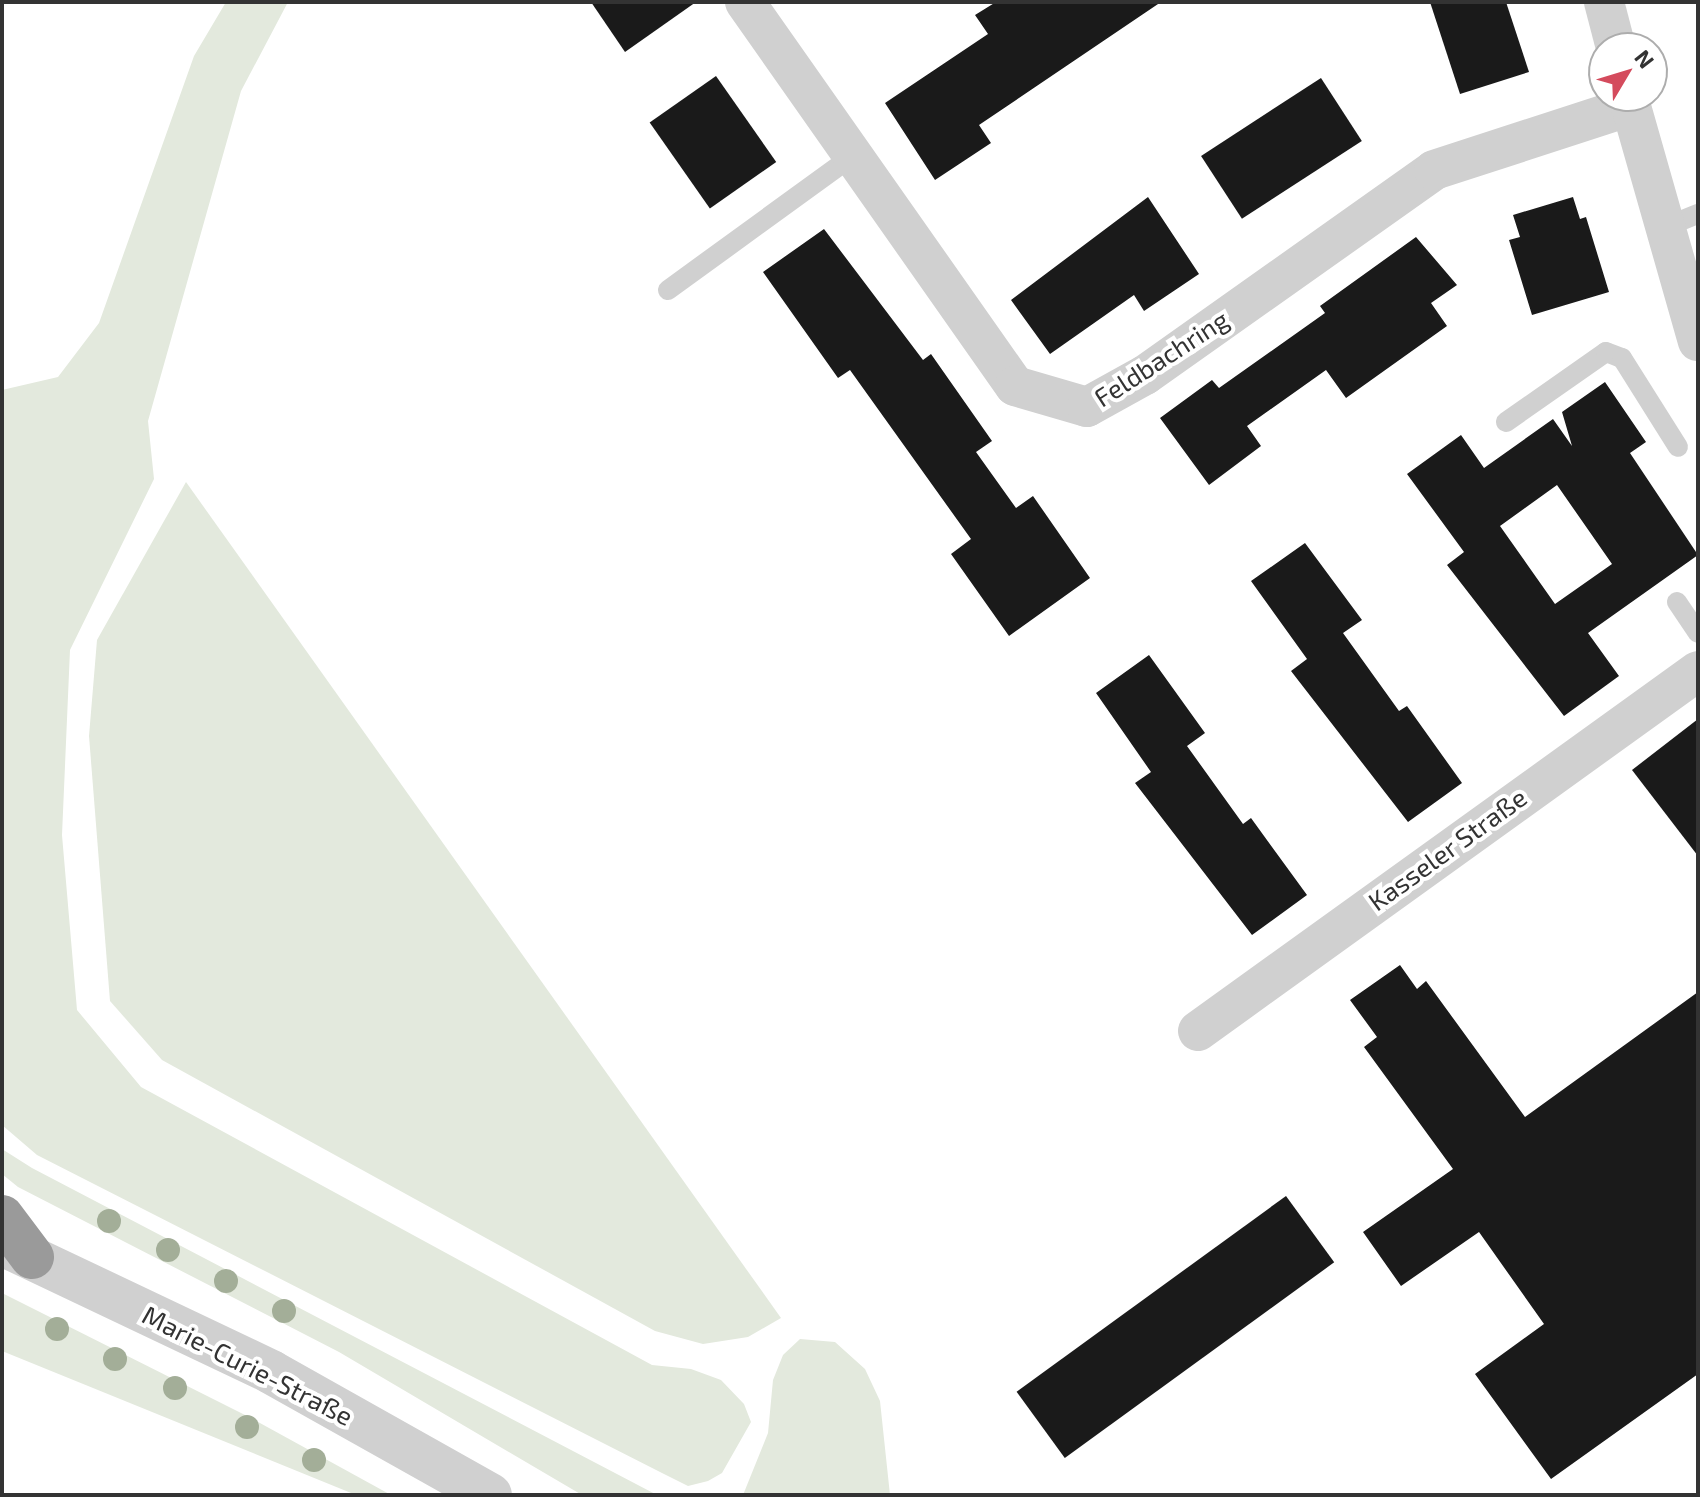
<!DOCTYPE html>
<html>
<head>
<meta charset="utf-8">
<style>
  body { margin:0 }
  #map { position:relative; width:1700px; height:1497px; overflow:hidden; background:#fff; font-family:"Exo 2",sans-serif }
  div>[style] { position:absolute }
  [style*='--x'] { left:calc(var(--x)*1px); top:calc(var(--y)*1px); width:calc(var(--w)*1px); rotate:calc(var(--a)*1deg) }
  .green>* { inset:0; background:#e3e9dd }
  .building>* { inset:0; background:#1a1a1a; transform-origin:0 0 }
  .service>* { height:20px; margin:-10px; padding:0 10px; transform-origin:10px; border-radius:10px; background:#d0d0d0 }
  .minor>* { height:40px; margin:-20px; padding:0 20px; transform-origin:20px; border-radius:20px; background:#d0d0d0 }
  .tertiary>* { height:44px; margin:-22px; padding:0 22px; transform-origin:22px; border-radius:22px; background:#d0d0d0 }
  .motorway>* { height:44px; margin:-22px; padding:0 22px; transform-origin:22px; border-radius:22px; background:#9a9a9a }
  .trees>* { width:24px; height:24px; margin:-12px; border-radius:50%; background:#a3ae98 }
  span { translate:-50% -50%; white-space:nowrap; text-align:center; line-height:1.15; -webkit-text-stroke:8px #fff; paint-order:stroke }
  .street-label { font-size:26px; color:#333 }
  .frame { position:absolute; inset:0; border:4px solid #333; pointer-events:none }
  .north { position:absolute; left:1588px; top:32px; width:80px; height:80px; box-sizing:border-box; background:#fff; border:2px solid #adadad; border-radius:50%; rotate:52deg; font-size:22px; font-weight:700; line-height:32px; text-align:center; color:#333 }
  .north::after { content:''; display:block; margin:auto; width:28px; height:36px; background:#d44b5d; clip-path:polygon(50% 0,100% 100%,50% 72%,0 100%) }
</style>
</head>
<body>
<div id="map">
  <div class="green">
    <div style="clip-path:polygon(226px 2px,288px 2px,241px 91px,148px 421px,154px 479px,70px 650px,62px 835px,77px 1010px,141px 1087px,652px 1365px,691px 1369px,721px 1380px,744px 1404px,751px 1422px,722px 1473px,708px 1481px,688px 1486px,662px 1473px,37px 1155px,2px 1125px,2px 390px,58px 377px,99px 323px,194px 56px)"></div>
    <div style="clip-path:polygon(186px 482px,781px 1318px,748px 1337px,703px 1344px,655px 1331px,162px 1060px,110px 1001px,89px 736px,97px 640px)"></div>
    <div style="clip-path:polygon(2px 1149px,32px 1168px,657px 1495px,582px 1495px,339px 1352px,18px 1187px,2px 1174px)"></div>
    <div style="clip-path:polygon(2px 1293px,247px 1416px,391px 1495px,356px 1495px,2px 1351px)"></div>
    <div style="clip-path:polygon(800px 1339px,835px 1342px,865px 1369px,880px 1401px,890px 1495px,743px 1495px,768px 1433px,773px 1380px,783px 1355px)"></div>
  </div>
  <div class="building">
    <div style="clip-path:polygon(591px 2px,696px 2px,625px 52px)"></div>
    <div style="clip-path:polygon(996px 2px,1161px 2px,979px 125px,991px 143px,935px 180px,885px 103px,988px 34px,975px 15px)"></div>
    <div style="clip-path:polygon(1430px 2px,1506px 2px,1529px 72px,1460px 94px)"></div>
    <div style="left:716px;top:76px;width:105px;height:81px;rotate:55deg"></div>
    <div style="left:1321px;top:78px;width:75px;height:143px;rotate:57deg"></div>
    <div style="clip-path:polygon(1148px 197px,1199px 274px,1144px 311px,1134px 295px,1050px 354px,1011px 300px)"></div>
    <div style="clip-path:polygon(1573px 197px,1580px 219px,1586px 217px,1609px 292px,1532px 315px,1509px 240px,1520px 237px,1513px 215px)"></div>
    <div style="clip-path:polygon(824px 229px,923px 360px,931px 354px,992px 441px,976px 452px,1016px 508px,1033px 496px,1090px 578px,1009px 636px,951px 554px,971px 539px,850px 370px,838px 378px,763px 272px)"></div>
    <div style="clip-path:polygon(1416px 237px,1457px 285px,1431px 303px,1447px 326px,1346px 398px,1326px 370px,1247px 426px,1261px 446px,1209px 485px,1160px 418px,1212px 380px,1219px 388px,1325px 313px,1320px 306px)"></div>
    <div style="clip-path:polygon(evenodd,1605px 382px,1646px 442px,1630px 453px,1698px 555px,1588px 633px,1619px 676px,1564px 716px,1447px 565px,1464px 552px,1407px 474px,1461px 435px,1484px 468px,1553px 419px,1572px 446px,1562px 412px,1605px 382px,1557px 485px,1612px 564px,1555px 604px,1500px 526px,1557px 485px)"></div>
    <div style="clip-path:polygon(1305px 543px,1362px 620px,1343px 633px,1399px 711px,1407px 706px,1462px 783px,1408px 822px,1291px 671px,1307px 659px,1251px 581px)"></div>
    <div style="clip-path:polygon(1149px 655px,1205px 733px,1187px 746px,1243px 824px,1251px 818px,1307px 895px,1252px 935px,1135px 783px,1151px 772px,1096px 693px)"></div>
    <div style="clip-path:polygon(1698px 719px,1698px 856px,1632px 770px)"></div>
    <div style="clip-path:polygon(1400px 965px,1417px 989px,1426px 981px,1525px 1117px,1698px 992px,1698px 1374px,1551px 1479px,1475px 1374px,1544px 1324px,1479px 1232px,1401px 1286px,1363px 1232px,1453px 1169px,1364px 1047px,1377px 1037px,1350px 1000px)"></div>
    <div style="left:1286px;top:1196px;width:82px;height:333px;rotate:54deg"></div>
  </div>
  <div class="service">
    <div style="--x:1663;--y:228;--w:38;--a:-22"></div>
    <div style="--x:668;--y:290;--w:230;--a:-36"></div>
    <div style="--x:1506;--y:422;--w:122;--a:-35"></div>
    <div style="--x:1606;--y:352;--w:17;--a:21"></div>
    <div style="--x:1622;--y:358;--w:105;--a:57.8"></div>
    <div style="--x:1677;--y:602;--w:37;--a:56"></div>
  </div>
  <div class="minor">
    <div style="--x:745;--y:2;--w:469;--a:54.9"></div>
    <div style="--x:1015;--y:386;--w:75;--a:16.3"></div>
    <div style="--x:1087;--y:407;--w:66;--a:-28.9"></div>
    <div style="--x:1145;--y:375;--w:354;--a:-35.3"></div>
    <div style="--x:1434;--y:170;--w:207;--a:-18"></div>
    <div style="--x:1604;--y:2;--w:48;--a:75.4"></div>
    <div style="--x:1628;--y:96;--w:255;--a:74.1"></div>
    <div style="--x:1198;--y:1031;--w:616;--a:-35.75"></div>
  </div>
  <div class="tertiary">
    <div style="--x:2;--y:1244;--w:298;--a:25.4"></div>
    <div style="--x:271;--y:1372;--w:251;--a:29.3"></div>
  </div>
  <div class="motorway">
    <div style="--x:2;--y:1217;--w:50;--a:53.1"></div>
  </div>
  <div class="trees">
    <div style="left:109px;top:1221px"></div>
    <div style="left:168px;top:1250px"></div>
    <div style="left:226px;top:1281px"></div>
    <div style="left:284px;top:1311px"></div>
    <div style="left:57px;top:1329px"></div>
    <div style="left:115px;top:1359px"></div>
    <div style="left:175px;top:1388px"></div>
    <div style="left:247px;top:1427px"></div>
    <div style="left:314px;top:1460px"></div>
  </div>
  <div class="street-label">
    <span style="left:1161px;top:358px;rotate:-33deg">Feldbachring</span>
    <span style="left:1447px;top:849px;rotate:-36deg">Kasseler Straße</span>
    <span style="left:248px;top:1365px;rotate:27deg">Marie-Curie-Straße</span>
  </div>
  <div class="frame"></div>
  <div class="north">N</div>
</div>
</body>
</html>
